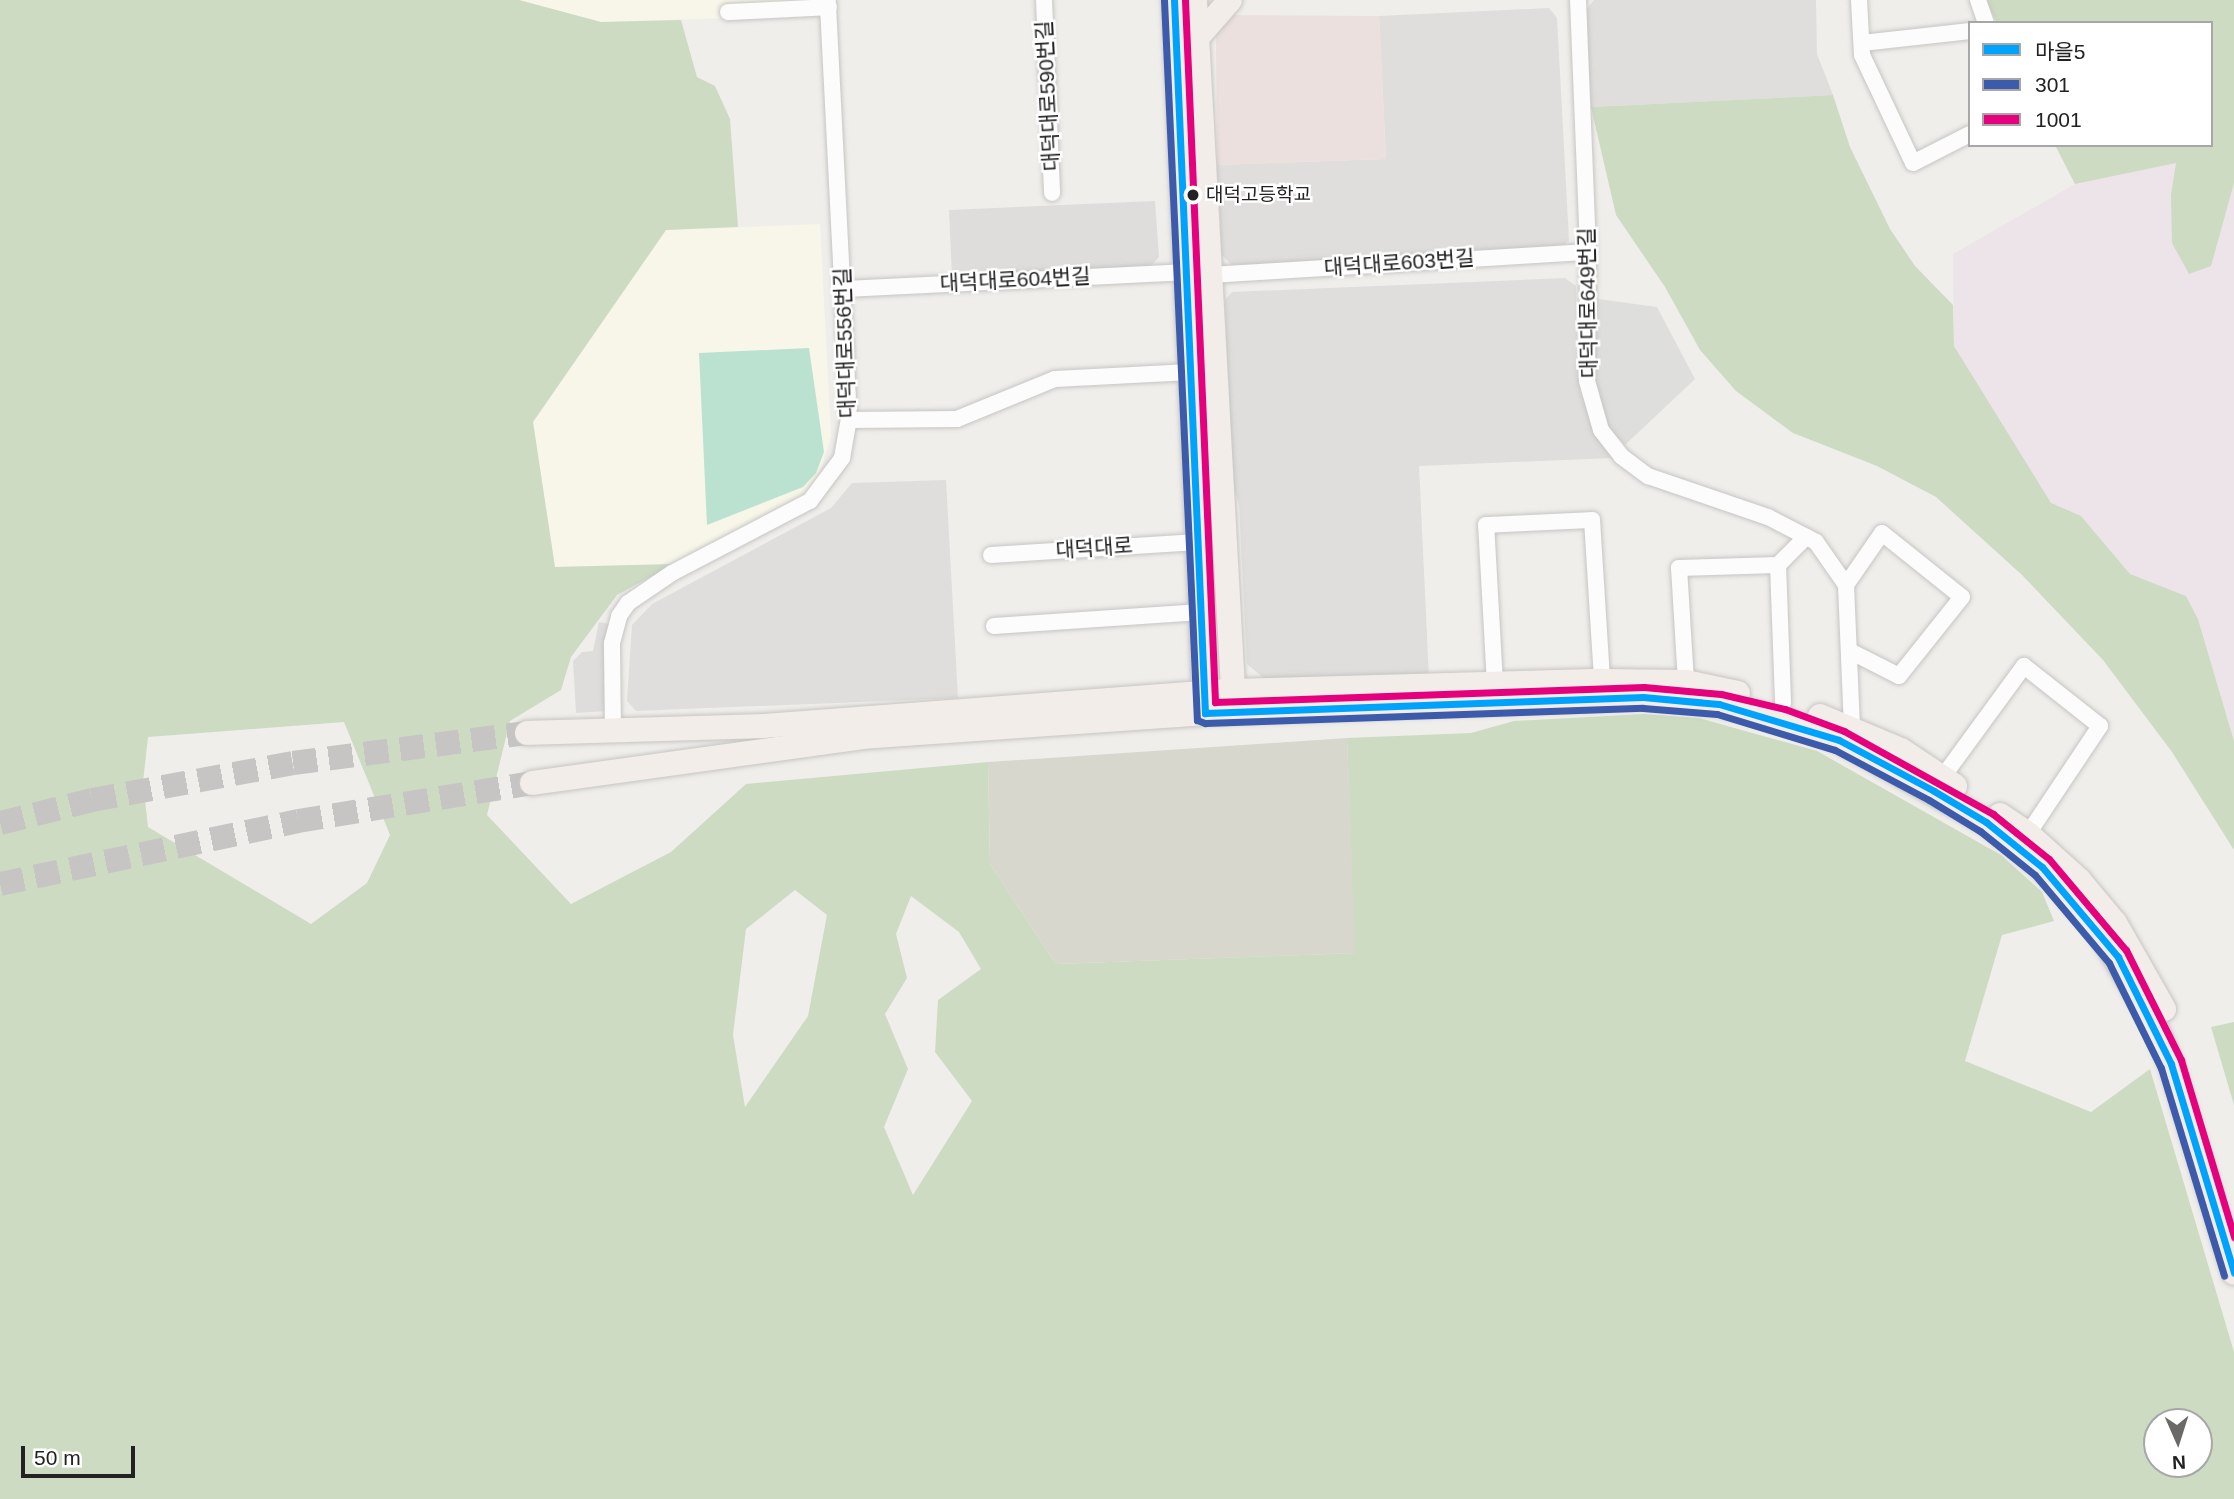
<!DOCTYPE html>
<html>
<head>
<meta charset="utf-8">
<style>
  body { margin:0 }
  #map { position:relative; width:2234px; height:1499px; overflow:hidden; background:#f0eeeb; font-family:Arial,"Noto Sans KR",sans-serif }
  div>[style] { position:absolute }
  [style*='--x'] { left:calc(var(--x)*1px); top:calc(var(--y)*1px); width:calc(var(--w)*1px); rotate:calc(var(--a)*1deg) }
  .residential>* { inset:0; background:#dfdedc }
  .commercial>* { inset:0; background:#ece0de }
  .industrial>* { inset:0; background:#ece4e9 }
  .education>* { inset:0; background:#f7f6e9 }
  .religious>* { inset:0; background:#dededc }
  .construction>* { inset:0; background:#d8d7cd }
  .forest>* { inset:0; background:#cddbc3 }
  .pitch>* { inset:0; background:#bbe2d0 }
  .parking>* { inset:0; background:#dedddc }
  .primary-tunnel>* { height:24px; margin-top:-12px; transform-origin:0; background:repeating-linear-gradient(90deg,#c7c5c3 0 24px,transparent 0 36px) }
  .roads { filter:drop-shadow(0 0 2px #c6c5c3) drop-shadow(0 0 2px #c6c5c3) }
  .street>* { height:16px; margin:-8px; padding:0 8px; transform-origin:8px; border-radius:8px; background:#fdfcfc }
  .primary>* { height:24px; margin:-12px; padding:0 12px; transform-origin:12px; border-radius:12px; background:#f2ede8 }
  .bus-1>* { height:7px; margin:-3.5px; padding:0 3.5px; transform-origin:3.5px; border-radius:3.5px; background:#00a3fb }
  .bus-2>* { height:7px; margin:-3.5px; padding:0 3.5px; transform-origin:3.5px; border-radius:3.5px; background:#3d5bab }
  .bus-3>* { height:7px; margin:-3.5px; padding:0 3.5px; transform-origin:3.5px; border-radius:3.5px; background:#e5007d }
  .dots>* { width:19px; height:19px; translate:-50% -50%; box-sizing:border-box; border:4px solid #fff; border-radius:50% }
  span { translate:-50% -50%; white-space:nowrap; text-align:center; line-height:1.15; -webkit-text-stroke:5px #fff; paint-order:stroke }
  .bus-label { font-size:19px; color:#222 }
  .left { translate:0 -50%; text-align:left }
  .street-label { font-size:21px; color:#222 }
  .legend { position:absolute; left:1968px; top:21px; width:245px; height:126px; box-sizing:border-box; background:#fff; border:2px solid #a7a7a7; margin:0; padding:9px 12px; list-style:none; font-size:21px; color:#222 }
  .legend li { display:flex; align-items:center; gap:14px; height:35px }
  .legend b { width:35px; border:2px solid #a7a7a7 }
  .north { position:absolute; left:2143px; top:1408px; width:70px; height:70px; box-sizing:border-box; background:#fff; border:2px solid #a7a7a7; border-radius:50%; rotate:177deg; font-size:19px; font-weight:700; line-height:28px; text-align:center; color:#222 }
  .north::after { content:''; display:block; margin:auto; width:24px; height:32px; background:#6a6968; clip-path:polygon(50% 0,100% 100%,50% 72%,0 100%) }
  .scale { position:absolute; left:21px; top:1446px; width:114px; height:32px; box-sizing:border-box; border:4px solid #222; border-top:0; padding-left:9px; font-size:21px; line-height:24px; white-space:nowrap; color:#222; -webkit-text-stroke:5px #fff; paint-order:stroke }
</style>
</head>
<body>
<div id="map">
  <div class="residential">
    <div style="clip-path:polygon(1594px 0,1816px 0,1817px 54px,1833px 95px,1591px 107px,1586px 10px)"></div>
    <div style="clip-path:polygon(1549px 8px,1557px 18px,1569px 240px,1561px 250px,1232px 265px,1222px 255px,1217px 165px,1386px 159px,1379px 16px)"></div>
    <div style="clip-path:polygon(1565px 278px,1576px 286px,1580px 391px,1601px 444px,1613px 458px,1419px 466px,1429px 678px,1266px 680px,1247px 664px,1239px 505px,1232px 481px,1225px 300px,1232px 292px)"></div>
    <div style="clip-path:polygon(946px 480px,958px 698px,636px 711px,627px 701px,632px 625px,652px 604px,831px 508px,852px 483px)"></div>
  </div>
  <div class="commercial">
    <div style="clip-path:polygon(1232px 15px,1379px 16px,1386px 159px,1217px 165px,1216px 32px)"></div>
  </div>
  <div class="industrial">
    <div style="clip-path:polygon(1986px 0,2234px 0,2234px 741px,2198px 619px,2186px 596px,2130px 574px,2081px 516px,2051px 504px,2000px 436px,1954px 346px,1953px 254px,2075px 184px,2055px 145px,2211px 145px,2211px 23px,1997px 23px)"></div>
  </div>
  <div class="education">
    <div style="clip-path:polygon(519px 0,803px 0,729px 4px,729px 18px,601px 22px)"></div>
    <div style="clip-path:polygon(820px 224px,831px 436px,818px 480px,801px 499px,674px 564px,555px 567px,533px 422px,666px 230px)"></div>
  </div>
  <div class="religious">
    <div style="clip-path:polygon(1591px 298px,1657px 307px,1695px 379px,1625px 445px,1607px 427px,1595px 389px)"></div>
  </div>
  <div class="construction">
    <div style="clip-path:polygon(1347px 738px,1356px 953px,1056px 964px,990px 864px,988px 762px)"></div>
  </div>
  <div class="forest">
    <div style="clip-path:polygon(evenodd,0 0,519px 0,601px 22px,681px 20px,697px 77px,715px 86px,730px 119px,738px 227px,666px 230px,533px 422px,555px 567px,674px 564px,617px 595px,571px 657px,561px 690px,510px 721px,487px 815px,571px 904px,671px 852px,746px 784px,988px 762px,990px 864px,1056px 964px,1355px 953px,1347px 738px,1471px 733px,1514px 721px,1644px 714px,1699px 718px,1817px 751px,2001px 855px,2042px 892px,2054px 921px,2002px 935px,1965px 1061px,2091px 1112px,2150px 1069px,2234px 1352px,2234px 1499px,0 1499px,0 0,344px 722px,390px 835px,367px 883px,311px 924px,148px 827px,143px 782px,148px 737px,344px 722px,0 0,795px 890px,827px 915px,808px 1016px,745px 1107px,733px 1035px,746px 929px,795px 890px,0 0,911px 896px,959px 932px,981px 969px,938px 1000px,935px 1052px,972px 1101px,913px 1195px,884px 1127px,908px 1069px,885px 1014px,907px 978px,896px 934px,911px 896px,0 0,2157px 1422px,2199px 1422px,2199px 1464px,2157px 1464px,2157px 1422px)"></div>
    <div style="clip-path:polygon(1986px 0,2234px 0,2234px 183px,2211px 266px,2189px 274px,2172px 243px,2171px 195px,2176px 163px,2075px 184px,2055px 145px,2211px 145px,2211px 23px,1997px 23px)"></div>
    <div style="clip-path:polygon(1833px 95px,1850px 147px,1890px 229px,1915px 266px,1953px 305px,1954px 346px,2051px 503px,2081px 516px,2130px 574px,2186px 596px,2198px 619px,2234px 741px,2234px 850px,2172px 752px,2103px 660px,2022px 575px,1936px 497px,1877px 466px,1793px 433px,1736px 391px,1700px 350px,1665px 287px,1616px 215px,1591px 107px)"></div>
    <div style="clip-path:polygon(2234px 1022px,2234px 1105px,2211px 1027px)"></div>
  </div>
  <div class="pitch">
    <div style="clip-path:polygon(809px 348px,824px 452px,816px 473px,803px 487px,707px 525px,699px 353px)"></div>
  </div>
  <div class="parking">
    <div style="clip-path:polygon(1155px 201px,1159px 257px,1150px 267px,952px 276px,949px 210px)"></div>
    <div style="clip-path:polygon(599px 622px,610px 624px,604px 651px,607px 711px,576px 713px,573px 661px,582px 652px,593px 651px)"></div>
  </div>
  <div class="primary-tunnel">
    <div style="--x:0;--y:823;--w:95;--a:-14"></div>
    <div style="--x:92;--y:800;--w:204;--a:-10.4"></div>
    <div style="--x:293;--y:763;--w:236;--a:-7.3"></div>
    <div style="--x:0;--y:884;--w:305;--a:-11.9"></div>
    <div style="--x:298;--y:821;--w:237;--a:-9.2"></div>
  </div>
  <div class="roads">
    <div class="street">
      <div style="--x:1044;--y:0;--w:193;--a:87.6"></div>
      <div style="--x:1578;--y:0;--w:252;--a:87.7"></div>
      <div style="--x:1588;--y:252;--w:129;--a:90.4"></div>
      <div style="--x:1587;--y:381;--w:51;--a:74.1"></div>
      <div style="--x:1601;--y:430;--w:33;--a:52"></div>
      <div style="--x:1621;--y:456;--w:34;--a:37"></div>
      <div style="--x:1648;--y:476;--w:127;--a:18.9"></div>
      <div style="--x:1768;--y:517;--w:54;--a:27.5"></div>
      <div style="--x:1816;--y:542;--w:52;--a:55.1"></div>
      <div style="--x:1846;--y:585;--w:142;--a:87.6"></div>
      <div style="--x:1859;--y:0;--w:55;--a:86.9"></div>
      <div style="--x:1862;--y:55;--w:119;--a:64.7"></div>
      <div style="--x:1913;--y:163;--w:64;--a:-27"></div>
      <div style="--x:1978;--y:0;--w:24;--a:71"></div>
      <div style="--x:728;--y:12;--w:101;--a:-2.8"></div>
      <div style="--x:1862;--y:43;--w:109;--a:-6.3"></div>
      <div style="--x:1210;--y:275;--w:379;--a:-3.5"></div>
      <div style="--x:843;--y:289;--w:343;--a:-2.8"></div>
      <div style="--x:849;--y:420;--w:108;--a:-0.5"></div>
      <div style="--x:957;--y:419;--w:106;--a:-22.2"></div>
      <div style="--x:1055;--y:379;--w:135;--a:-3"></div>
      <div style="--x:991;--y:555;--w:207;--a:-3.6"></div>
      <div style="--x:1778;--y:565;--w:40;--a:-45"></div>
      <div style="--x:1846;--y:585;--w:63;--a:-55.3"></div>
      <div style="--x:1882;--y:533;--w:102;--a:38.7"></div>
      <div style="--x:1962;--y:597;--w:101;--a:128.6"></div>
      <div style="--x:1899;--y:676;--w:55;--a:-153"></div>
      <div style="--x:994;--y:626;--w:207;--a:-3.9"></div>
      <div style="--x:1686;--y:682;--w:114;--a:-93.5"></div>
      <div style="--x:1679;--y:568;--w:99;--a:-1.7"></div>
      <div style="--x:1778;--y:565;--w:138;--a:87.9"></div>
      <div style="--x:1495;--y:684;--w:159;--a:-93.2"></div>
      <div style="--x:1486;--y:525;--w:106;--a:-2.7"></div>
      <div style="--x:1592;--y:520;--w:161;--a:86.4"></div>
      <div style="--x:613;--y:731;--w:88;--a:-90.7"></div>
      <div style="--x:612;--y:643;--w:28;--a:-75"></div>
      <div style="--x:619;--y:616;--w:16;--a:-55"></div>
      <div style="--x:628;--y:603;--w:53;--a:-34.3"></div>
      <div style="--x:672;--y:573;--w:156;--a:-27.6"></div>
      <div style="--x:810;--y:501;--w:54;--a:-53.3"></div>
      <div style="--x:842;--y:458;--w:39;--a:-80"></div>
      <div style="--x:849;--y:420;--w:421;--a:-92.9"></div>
      <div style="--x:1942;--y:778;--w:139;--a:-53.8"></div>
      <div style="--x:2024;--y:666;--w:97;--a:38.3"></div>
      <div style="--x:2100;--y:726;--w:130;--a:123.7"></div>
    </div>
    <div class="primary">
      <div style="--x:1174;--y:0;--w:709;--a:87.49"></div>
      <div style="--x:1195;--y:0;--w:708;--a:86.84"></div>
      <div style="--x:1197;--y:38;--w:50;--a:-49"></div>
      <div style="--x:1820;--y:716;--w:88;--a:22.8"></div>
      <div style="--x:1901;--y:750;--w:65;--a:33.7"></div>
      <div style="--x:527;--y:733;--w:236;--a:-1.7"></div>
      <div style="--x:763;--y:726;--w:471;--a:-4.3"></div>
      <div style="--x:1233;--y:691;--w:369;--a:-1.6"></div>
      <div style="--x:1602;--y:681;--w:84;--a:0.7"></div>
      <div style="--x:1686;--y:682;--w:53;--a:11.9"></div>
      <div style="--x:532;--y:783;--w:333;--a:-7.9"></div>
      <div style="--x:862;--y:737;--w:344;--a:-4"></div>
      <div style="--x:1205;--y:713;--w:438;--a:-2.1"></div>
      <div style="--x:1643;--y:697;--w:76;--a:5.3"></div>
      <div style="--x:1719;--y:704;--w:64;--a:13.6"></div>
      <div style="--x:1781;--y:719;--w:62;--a:19.9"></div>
      <div style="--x:1839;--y:740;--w:168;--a:29.2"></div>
      <div style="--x:1986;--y:822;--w:72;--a:38.8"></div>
      <div style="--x:2042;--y:867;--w:84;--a:47.9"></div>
      <div style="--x:2098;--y:929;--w:107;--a:59.1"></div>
      <div style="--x:2153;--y:1021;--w:47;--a:67.3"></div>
      <div style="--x:2171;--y:1064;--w:218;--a:73.2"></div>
      <div style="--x:2000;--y:815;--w:34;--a:34"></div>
      <div style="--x:2028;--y:834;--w:69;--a:42"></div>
      <div style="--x:2079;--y:880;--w:56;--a:50.1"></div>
      <div style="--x:2115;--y:923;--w:99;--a:60.3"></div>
    </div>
  </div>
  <div class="bus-1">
    <div style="--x:1174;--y:0;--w:714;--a:87.51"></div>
    <div style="--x:1205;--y:713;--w:438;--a:-2.1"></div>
    <div style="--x:1643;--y:697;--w:76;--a:5.3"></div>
    <div style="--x:1719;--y:704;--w:125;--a:16.7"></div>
    <div style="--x:1839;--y:740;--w:108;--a:28.2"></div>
    <div style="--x:1934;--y:791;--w:61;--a:30.8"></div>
    <div style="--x:1986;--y:822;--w:72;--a:38.8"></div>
    <div style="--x:2042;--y:867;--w:118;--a:49.8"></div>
    <div style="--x:2118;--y:957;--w:119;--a:63.6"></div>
    <div style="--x:2171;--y:1064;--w:218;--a:73.2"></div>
  </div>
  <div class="bus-2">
    <div style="--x:1164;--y:0;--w:721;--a:87.38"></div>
    <div style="--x:1197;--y:720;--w:9;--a:21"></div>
    <div style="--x:1205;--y:723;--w:438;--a:-2"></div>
    <div style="--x:1643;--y:708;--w:74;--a:4.6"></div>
    <div style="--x:1717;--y:714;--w:123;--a:17"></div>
    <div style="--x:1835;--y:750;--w:106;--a:28"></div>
    <div style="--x:1929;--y:800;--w:60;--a:31.3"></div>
    <div style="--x:1980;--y:831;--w:70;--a:38.7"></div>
    <div style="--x:2035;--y:875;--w:115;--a:49.9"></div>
    <div style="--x:2109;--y:963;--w:117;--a:63.7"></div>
    <div style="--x:2161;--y:1068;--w:217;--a:73.1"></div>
  </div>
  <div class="bus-3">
    <div style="--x:1185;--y:0;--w:703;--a:87.55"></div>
    <div style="--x:1215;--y:702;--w:429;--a:-2"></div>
    <div style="--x:1644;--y:687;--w:77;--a:5.2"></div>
    <div style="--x:1721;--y:694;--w:66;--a:13.2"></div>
    <div style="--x:1785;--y:709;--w:63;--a:20.4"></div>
    <div style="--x:1844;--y:731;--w:171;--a:29.1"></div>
    <div style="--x:1993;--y:814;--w:72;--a:38.8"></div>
    <div style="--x:2049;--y:859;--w:119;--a:49.8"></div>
    <div style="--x:2126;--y:950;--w:123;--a:63.4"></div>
    <div style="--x:2181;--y:1060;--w:185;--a:73.3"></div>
  </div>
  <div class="dots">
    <div style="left:1193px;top:195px;background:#222"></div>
  </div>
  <div class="bus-label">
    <span class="left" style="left:1206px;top:195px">대덕고등학교</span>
  </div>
  <div class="street-label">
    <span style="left:1048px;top:96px;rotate:-93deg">대덕대로590번길</span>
    <span style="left:1399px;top:263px;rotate:-4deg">대덕대로603번길</span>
    <span style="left:1015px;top:280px;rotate:-3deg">대덕대로604번길</span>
    <span style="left:1588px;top:303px;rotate:-91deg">대덕대로649번길</span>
    <span style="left:845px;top:343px;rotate:-92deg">대덕대로556번길</span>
    <span style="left:1094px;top:548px;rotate:-4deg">대덕대로</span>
  </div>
  <ul class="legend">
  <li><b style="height:9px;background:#00a3fb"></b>마을5</li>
  <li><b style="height:9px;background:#3d5bab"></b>301</li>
  <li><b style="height:9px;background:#e5007d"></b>1001</li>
  </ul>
  <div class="north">N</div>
  <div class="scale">50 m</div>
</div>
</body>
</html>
